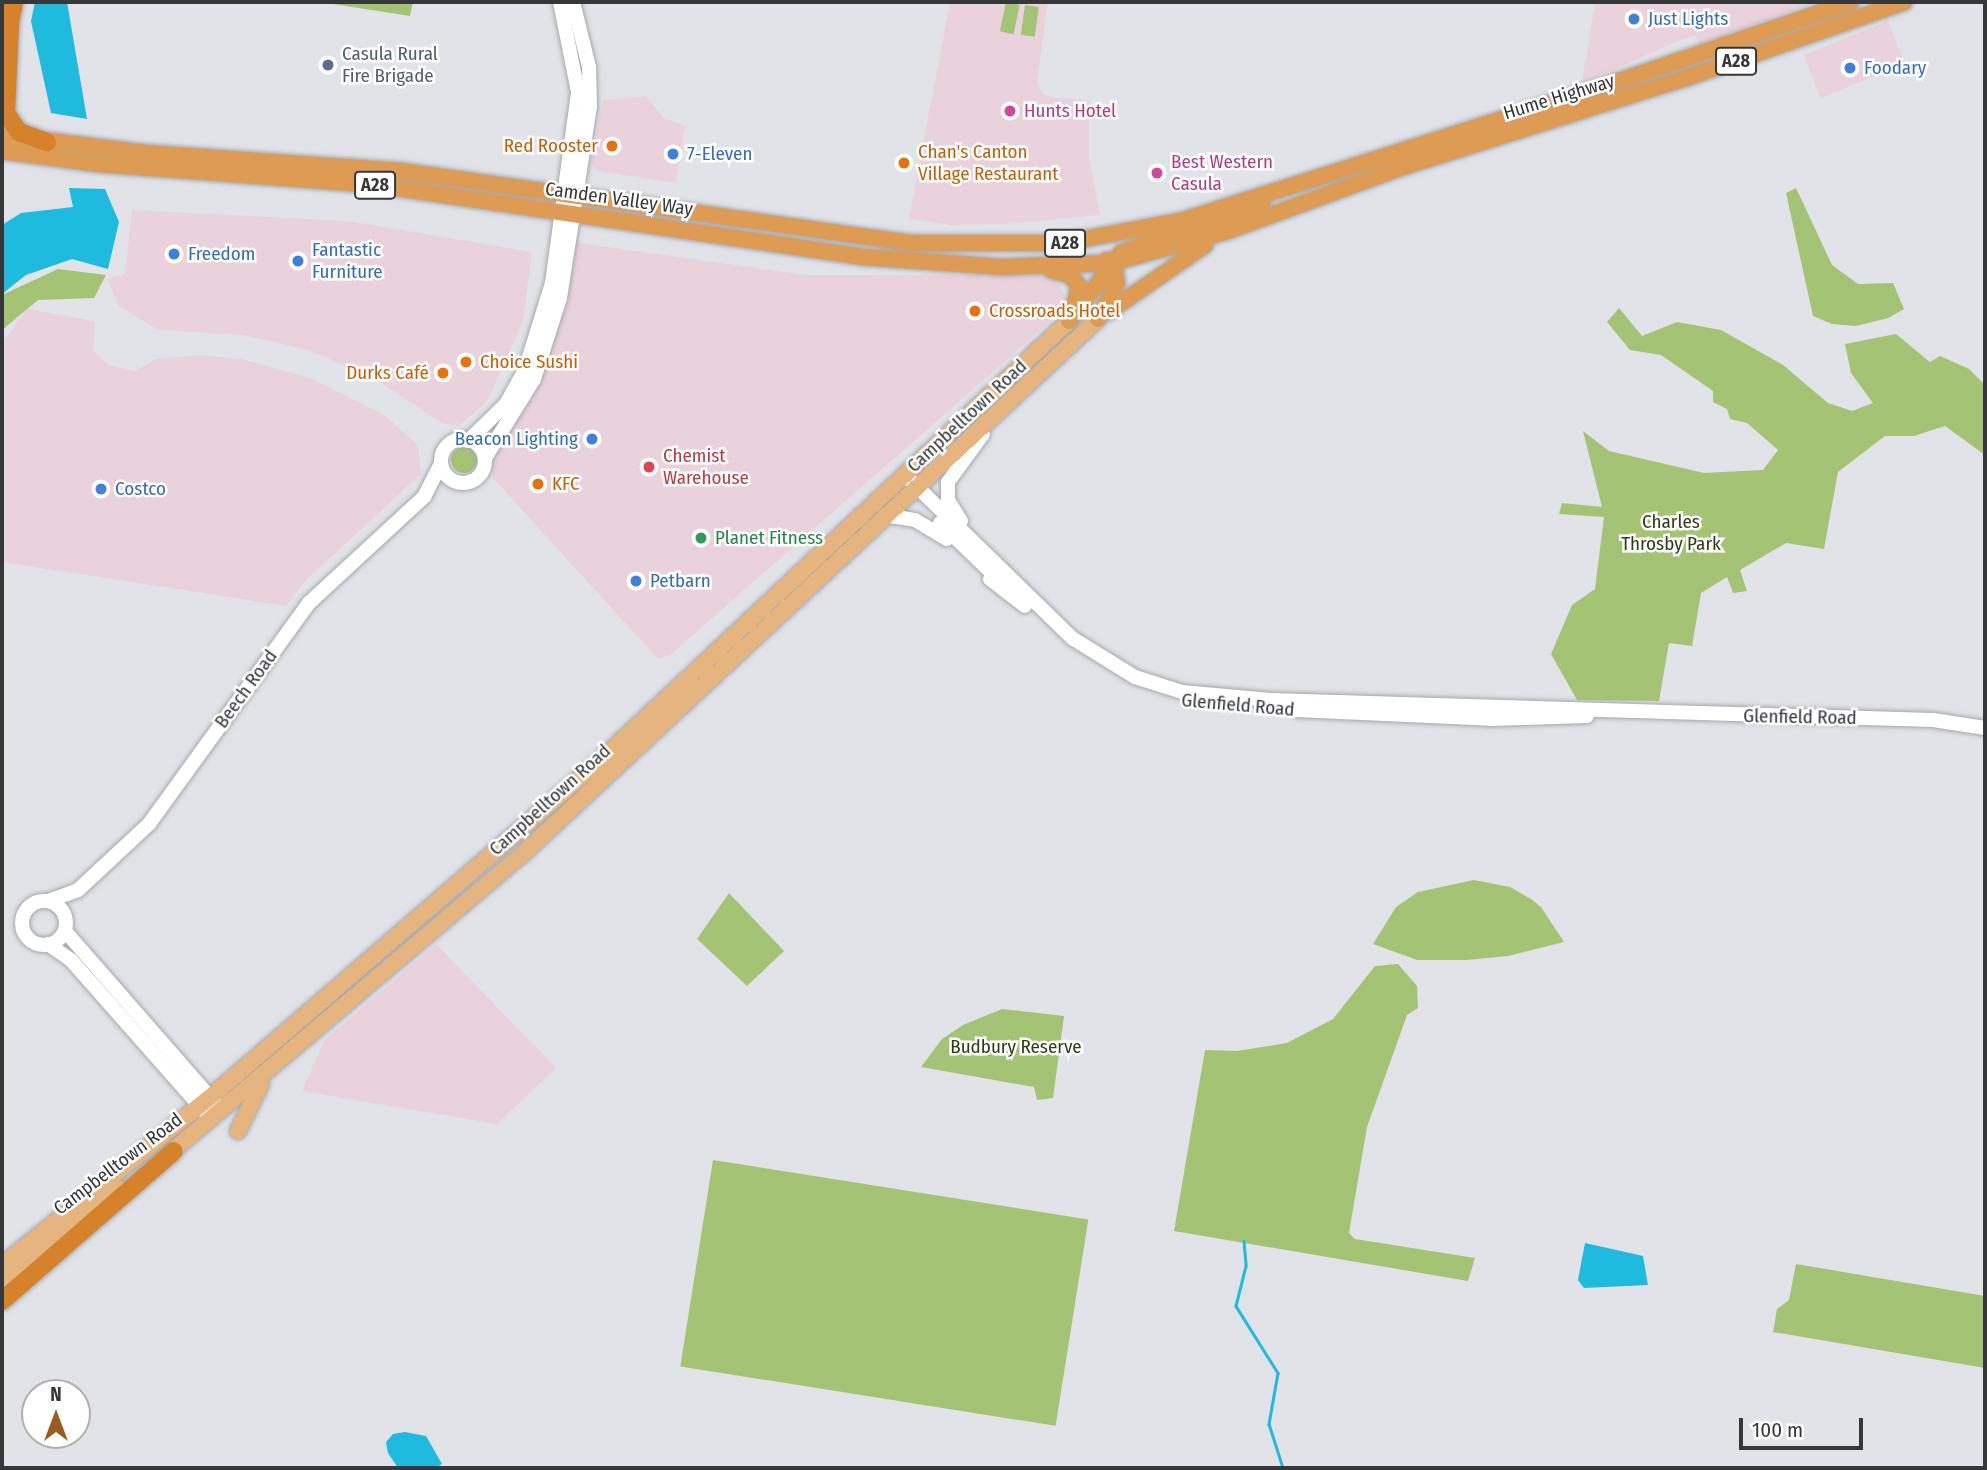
<!DOCTYPE html>
<html>
<head>
<meta charset="utf-8">
<style>
  body { margin:0 }
  #map { position:relative; width:1987px; height:1470px; overflow:hidden; background:#e1e3e9; font-family:"Fira Sans Condensed",sans-serif }
  div>[style] { position:absolute }
  [style*='--x'] { left:calc(var(--x)*1px); top:calc(var(--y)*1px); width:calc(var(--w)*1px); rotate:calc(var(--a)*1deg) }
  .commercial>* { inset:0; background:#ead2dc; transform-origin:0 0 }
  .green>* { inset:0; background:#a5c374; transform-origin:0 0 }
  .round { border-radius:50% }
  .water>* { inset:0; background:#1fbbdf }
  .stream>* { height:2.5px; margin:-1.25px; padding:0 1.25px; transform-origin:1.25px; border-radius:1.25px; background:#1fbbdf }
  .roads { filter:drop-shadow(0 0 2px #a6a8ad) drop-shadow(0 0 2px #a6a8ad) }
  .secondary>* { height:14px; margin:-7px; padding:0 7px; transform-origin:7px; border-radius:7px; background:#fff }
  .secondary>.ring { margin:-7px; padding:0; box-sizing:content-box; background:none; border:14px solid #fff; border-radius:50% }
  .primary>* { height:16px; margin:-8px; padding:0 8px; transform-origin:8px; border-radius:8px; background:#e6b47f }
  .trunk>* { height:16px; margin:-8px; padding:0 8px; transform-origin:8px; border-radius:8px; background:#de9b54 }
  .motorway>* { height:18px; margin:-9px; padding:0 9px; transform-origin:9px; border-radius:9px; background:#d5822a }
  .dots>* { width:19px; height:19px; translate:-50% -50%; box-sizing:border-box; border:4px solid #fff; border-radius:50% }
  span { translate:-50% -50%; white-space:nowrap; text-align:center; line-height:1.15; -webkit-text-stroke:5px #fff; paint-order:stroke }
  .shield-label span { padding:2px 5px; background:#fff; border:2px solid; border-radius:5px; -webkit-text-stroke-width:0 }
  .shield-label { font-size:18px; color:#363739; font-weight:700 }
  .shop-label { font-size:19px; color:#366cbe }
  .left { translate:0 -50%; text-align:left }
  .right { translate:-100% -50%; text-align:right }
  .service-label { font-size:19px; color:#4e5e75 }
  .street-label { font-size:19px; color:#363739 }
  .hotel-label { font-size:19px; color:#b23c85 }
  .food-label { font-size:19px; color:#c56008 }
  .health-label { font-size:19px; color:#be3a42 }
  .park-label { font-size:19px; color:#2f3d16 }
  .leisure-label { font-size:19px; color:#27864d }
  .frame { position:absolute; inset:0; border:4px solid #363739; pointer-events:none }
  .north { position:absolute; left:21px; top:1379px; width:70px; height:70px; box-sizing:border-box; background:#fff; border:2px solid #afafb0; border-radius:50%; rotate:0deg; font-size:19px; font-weight:700; line-height:28px; text-align:center; color:#363739 }
  .north::after { content:''; display:block; margin:auto; width:24px; height:32px; background:#995d1f; clip-path:polygon(50% 0,100% 100%,50% 72%,0 100%) }
  .scale { position:absolute; left:1739px; top:1418px; width:124px; height:32px; box-sizing:border-box; border:4px solid #363739; border-top:0; padding-left:9px; font-size:21px; line-height:24px; white-space:nowrap; color:#363739; -webkit-text-stroke:5px #fff; paint-order:stroke }
</style>
</head>
<body>
<div id="map">
  <div class="commercial">
    <div style="clip-path:polygon(950px 2px,1048px 2px,1037px 83px,1043px 94px,1056px 98px,1089px 100px,1089px 157px,1100px 215px,1007px 224px,951px 225px,909px 219px)"></div>
    <div style="clip-path:polygon(1595px 2px,1815px 2px,1699px 44px,1696px 36px,1683px 39px,1582px 84px)"></div>
    <div style="left:1888px;top:21px;width:46px;height:91px;rotate:68deg"></div>
    <div style="clip-path:polygon(646px 96px,663px 117px,685px 126px,676px 183px,597px 171px,591px 163px,603px 100px)"></div>
    <div style="clip-path:polygon(132px 210px,347px 221px,532px 252px,523px 321px,487px 402px,458px 426px,442px 423px,375px 379px,308px 350px,243px 335px,158px 330px,119px 306px,107px 279px,125px 274px)"></div>
    <div style="clip-path:polygon(572px 242px,806px 275px,1054px 275px,1069px 305px,670px 655px,658px 659px,494px 479px,490px 466px,553px 348px)"></div>
    <div style="clip-path:polygon(27px 309px,95px 321px,93px 350px,108px 365px,135px 371px,156px 359px,200px 355px,241px 359px,310px 378px,384px 415px,418px 445px,421px 474px,304px 582px,286px 606px,2px 562px,2px 344px)"></div>
    <div style="clip-path:polygon(436px 944px,556px 1068px,497px 1124px,302px 1091px,324px 1041px)"></div>
  </div>
  <div class="green">
    <div style="clip-path:polygon(320px 2px,413px 2px,410px 16px)"></div>
    <div style="left:1006px;top:2px;width:14px;height:30px;rotate:12deg"></div>
    <div style="left:1025px;top:5px;width:14px;height:30px;rotate:8deg"></div>
    <div style="clip-path:polygon(1796px 188px,1832px 265px,1858px 284px,1893px 283px,1904px 309px,1888px 318px,1856px 326px,1832px 324px,1813px 316px,1786px 193px)"></div>
    <div style="clip-path:polygon(58px 269px,106px 275px,94px 298px,38px 300px,2px 330px,2px 295px)"></div>
    <div style="clip-path:polygon(1619px 308px,1642px 336px,1677px 322px,1721px 330px,1783px 365px,1828px 403px,1852px 411px,1873px 403px,1851px 373px,1845px 344px,1896px 334px,1930px 362px,1940px 356px,1969px 369px,1985px 385px,1985px 455px,1945px 426px,1914px 436px,1885px 436px,1838px 472px,1824px 549px,1786px 543px,1740px 570px,1747px 591px,1733px 593px,1727px 577px,1701px 593px,1692px 646px,1669px 643px,1659px 701px,1577px 700px,1551px 654px,1572px 605px,1595px 589px,1604px 517px,1559px 514px,1562px 503px,1602px 507px,1583px 431px,1609px 451px,1704px 473px,1763px 470px,1778px 450px,1747px 423px,1730px 419px,1727px 409px,1713px 402px,1713px 391px,1661px 355px,1630px 350px,1607px 322px)"></div>
    <div class="round" style="left:451px;top:447px;width:26px;height:26px"></div>
    <div style="clip-path:polygon(1474px 880px,1510px 887px,1531px 899px,1541px 907px,1564px 942px,1508px 956px,1466px 960px,1417px 960px,1373px 944px,1396px 907px,1418px 892px)"></div>
    <div style="clip-path:polygon(729px 893px,784px 951px,747px 986px,697px 939px)"></div>
    <div style="clip-path:polygon(1398px 964px,1417px 986px,1418px 1008px,1407px 1015px,1367px 1127px,1349px 1233px,1355px 1239px,1475px 1258px,1468px 1281px,1174px 1231px,1205px 1050px,1237px 1051px,1287px 1043px,1333px 1019px,1375px 966px)"></div>
    <div style="clip-path:polygon(1002px 1009px,1064px 1016px,1053px 1098px,1037px 1100px,1034px 1087px,921px 1067px,942px 1039px,963px 1025px)"></div>
    <div style="left:713px;top:1160px;width:380px;height:209px;rotate:9deg"></div>
    <div style="clip-path:polygon(1796px 1264px,1985px 1296px,1985px 1368px,1773px 1332px,1777px 1309px,1789px 1300px)"></div>
  </div>
  <div class="water">
    <div style="clip-path:polygon(35px 2px,67px 2px,87px 119px,51px 113px,31px 21px)"></div>
    <div style="clip-path:polygon(69px 188px,105px 189px,119px 222px,108px 269px,72px 259px,26px 275px,2px 294px,2px 225px,21px 213px,73px 207px)"></div>
    <div style="clip-path:polygon(1585px 1243px,1643px 1256px,1648px 1285px,1584px 1288px,1578px 1280px)"></div>
    <div style="clip-path:polygon(405px 1432px,426px 1436px,442px 1464px,435px 1468px,398px 1468px,388px 1453px,386px 1442px,393px 1434px)"></div>
  </div>
  <div class="stream">
    <div style="--x:1244;--y:1241;--w:25;--a:85"></div>
    <div style="--x:1246;--y:1266;--w:41;--a:104"></div>
    <div style="--x:1236;--y:1306;--w:79;--a:57.9"></div>
    <div style="--x:1278;--y:1373;--w:52;--a:100"></div>
    <div style="--x:1269;--y:1424;--w:46;--a:72.3"></div>
  </div>
  <div class="roads">
    <div class="secondary">
      <div class="ring" style="left:441px;top:439px;width:30px;height:30px"></div>
      <div style="--x:468;--y:441;--w:53;--a:-44.2"></div>
      <div style="--x:506;--y:404;--w:39;--a:-61"></div>
      <div style="--x:525;--y:370;--w:91;--a:-72.8"></div>
      <div style="--x:552;--y:283;--w:193;--a:-82.2"></div>
      <div style="--x:578;--y:92;--w:92;--a:-101.3"></div>
      <div style="--x:485;--y:458;--w:93;--a:-58.2"></div>
      <div style="--x:534;--y:379;--w:85;--a:-72.2"></div>
      <div style="--x:560;--y:298;--w:193;--a:-81.1"></div>
      <div style="--x:590;--y:107;--w:40;--a:-91.4"></div>
      <div style="--x:589;--y:67;--w:67;--a:-103.8"></div>
      <div style="--x:906;--y:476;--w:232;--a:44.3"></div>
      <div style="--x:1072;--y:638;--w:74;--a:31.8"></div>
      <div style="--x:1135;--y:677;--w:49;--a:17.7"></div>
      <div style="--x:1182;--y:692;--w:89;--a:5.1"></div>
      <div style="--x:1271;--y:700;--w:662;--a:1.73"></div>
      <div style="--x:1933;--y:720;--w:53;--a:8.7"></div>
      <div style="--x:890;--y:516;--w:25;--a:9"></div>
      <div style="--x:915;--y:520;--w:37;--a:31"></div>
      <div style="--x:961;--y:521;--w:25;--a:-122"></div>
      <div style="--x:948;--y:500;--w:18;--a:-90"></div>
      <div style="--x:948;--y:482;--w:59;--a:-53.9"></div>
      <div style="--x:940;--y:523;--w:85;--a:44"></div>
      <div style="--x:990;--y:579;--w:44;--a:37.6"></div>
      <div style="--x:1296;--y:710;--w:195;--a:2.6"></div>
      <div style="--x:1491;--y:719;--w:96;--a:-1.8"></div>
      <div class="ring" style="left:22px;top:901px;width:30px;height:30px"></div>
      <div style="--x:48;--y:901;--w:32;--a:-20"></div>
      <div style="--x:78;--y:890;--w:97;--a:-42.9"></div>
      <div style="--x:149;--y:824;--w:273;--a:-54.1"></div>
      <div style="--x:309;--y:603;--w:156;--a:-42.7"></div>
      <div style="--x:424;--y:497;--w:37;--a:-63"></div>
      <div style="--x:65;--y:931;--w:230;--a:48.9"></div>
      <div style="--x:48;--y:944;--w:28;--a:35"></div>
      <div style="--x:71;--y:960;--w:204;--a:48.6"></div>
    </div>
    <div class="primary">
      <div style="--x:238;--y:1131;--w:52;--a:-63.9"></div>
      <div style="--x:164;--y:1158;--w:477;--a:-40.3"></div>
      <div style="--x:528;--y:849;--w:778;--a:-42.92"></div>
      <div style="--x:2;--y:1265;--w:282;--a:-38.9"></div>
      <div style="--x:221;--y:1088;--w:505;--a:-40.82"></div>
      <div style="--x:603;--y:758;--w:639;--a:-43.16"></div>
      <div style="--x:2;--y:1278;--w:148;--a:-37"></div>
    </div>
    <div class="trunk">
      <div style="--x:2;--y:135;--w:145;--a:7.1"></div>
      <div style="--x:146;--y:153;--w:256;--a:4"></div>
      <div style="--x:401;--y:171;--w:514;--a:8.05"></div>
      <div style="--x:910;--y:243;--w:153;--a:0"></div>
      <div style="--x:1063;--y:243;--w:120;--a:-10.6"></div>
      <div style="--x:1181;--y:221;--w:420;--a:-17.6"></div>
      <div style="--x:1581;--y:94;--w:285;--a:-18.8"></div>
      <div style="--x:2;--y:151;--w:97;--a:7.7"></div>
      <div style="--x:98;--y:164;--w:279;--a:4.3"></div>
      <div style="--x:376;--y:185;--w:491;--a:8.4"></div>
      <div style="--x:862;--y:257;--w:140;--a:4.1"></div>
      <div style="--x:1002;--y:267;--w:109;--a:-2.1"></div>
      <div style="--x:1111;--y:263;--w:121;--a:-15.3"></div>
      <div style="--x:1228;--y:231;--w:186;--a:-20.1"></div>
      <div style="--x:1403;--y:167;--w:297;--a:-17.5"></div>
      <div style="--x:1686;--y:78;--w:231;--a:-19.2"></div>
      <div style="--x:1051;--y:270;--w:20;--a:15"></div>
      <div style="--x:1070;--y:275;--w:14;--a:51"></div>
      <div style="--x:1079;--y:286;--w:27;--a:103"></div>
      <div style="--x:1108;--y:312;--w:118;--a:-34.6"></div>
      <div style="--x:1098;--y:319;--w:40;--a:-62"></div>
      <div style="--x:1117;--y:284;--w:14;--a:-98"></div>
      <div style="--x:1115;--y:270;--w:13;--a:-129"></div>
      <div style="--x:1069;--y:321;--w:86;--a:-52.6"></div>
      <div style="--x:1121;--y:253;--w:150;--a:-19.5"></div>
    </div>
    <div class="motorway">
      <div style="--x:10;--y:24;--w:89;--a:92.6"></div>
      <div style="--x:6;--y:113;--w:23;--a:56"></div>
      <div style="--x:19;--y:132;--w:30;--a:20"></div>
      <div style="--x:8;--y:33;--w:32;--a:-79"></div>
      <div style="--x:2;--y:1301;--w:228;--a:-41.1"></div>
    </div>
  </div>
  <div class="dots">
    <div style="left:1634px;top:19px;background:#3f7fe0"></div>
    <div style="left:328px;top:65px;background:#5c6f8a"></div>
    <div style="left:1850px;top:68px;background:#3f7fe0"></div>
    <div style="left:1010px;top:111px;background:#d1479c"></div>
    <div style="left:612px;top:146px;background:#e8710a"></div>
    <div style="left:673px;top:154px;background:#3f7fe0"></div>
    <div style="left:904px;top:163px;background:#e8710a"></div>
    <div style="left:1157px;top:173px;background:#d1479c"></div>
    <div style="left:174px;top:254px;background:#3f7fe0"></div>
    <div style="left:298px;top:261px;background:#3f7fe0"></div>
    <div style="left:975px;top:311px;background:#e8710a"></div>
    <div style="left:466px;top:362px;background:#e8710a"></div>
    <div style="left:443px;top:373px;background:#e8710a"></div>
    <div style="left:592px;top:439px;background:#3f7fe0"></div>
    <div style="left:649px;top:467px;background:#e0444e"></div>
    <div style="left:538px;top:484px;background:#e8710a"></div>
    <div style="left:101px;top:489px;background:#3f7fe0"></div>
    <div style="left:701px;top:538px;background:#2e9e5b"></div>
    <div style="left:636px;top:581px;background:#3f7fe0"></div>
  </div>
  <div class="shield-label">
    <span style="left:1736px;top:61px">A28</span>
    <span style="left:375px;top:185px">A28</span>
    <span style="left:1065px;top:243px">A28</span>
  </div>
  <div class="shop-label">
    <span class="left" style="left:1648px;top:19px">Just Lights</span>
    <span class="left" style="left:1864px;top:68px">Foodary</span>
    <span class="left" style="left:687px;top:154px">7-Eleven</span>
    <span class="left" style="left:312px;top:261px">Fantastic<br>Furniture</span>
    <span class="left" style="left:188px;top:254px">Freedom</span>
    <span class="right" style="left:578px;top:439px">Beacon Lighting</span>
    <span class="left" style="left:115px;top:489px">Costco</span>
    <span class="left" style="left:650px;top:581px">Petbarn</span>
  </div>
  <div class="service-label">
    <span class="left" style="left:342px;top:65px">Casula Rural<br>Fire Brigade</span>
  </div>
  <div class="street-label">
    <span style="left:1559px;top:97px;rotate:-17deg">Hume Highway</span>
    <span style="left:619px;top:199px;rotate:8deg">Camden Valley Way</span>
    <span style="left:967px;top:416px;rotate:-43deg">Campbelltown Road</span>
    <span style="left:246px;top:689px;rotate:-54deg">Beech Road</span>
    <span style="left:1238px;top:705px;rotate:5deg">Glenfield Road</span>
    <span style="left:1800px;top:717px;rotate:1deg">Glenfield Road</span>
    <span style="left:550px;top:800px;rotate:-42deg">Campbelltown Road</span>
    <span style="left:118px;top:1164px;rotate:-37deg">Campbelltown Road</span>
  </div>
  <div class="hotel-label">
    <span class="left" style="left:1024px;top:111px">Hunts Hotel</span>
    <span class="left" style="left:1171px;top:173px">Best Western<br>Casula</span>
  </div>
  <div class="food-label">
    <span class="right" style="left:598px;top:146px">Red Rooster</span>
    <span class="left" style="left:918px;top:163px">Chan's Canton<br>Village Restaurant</span>
    <span class="left" style="left:989px;top:311px">Crossroads Hotel</span>
    <span class="left" style="left:480px;top:362px">Choice Sushi</span>
    <span class="right" style="left:429px;top:373px">Durks Café</span>
    <span class="left" style="left:552px;top:484px">KFC</span>
  </div>
  <div class="health-label">
    <span class="left" style="left:663px;top:467px">Chemist<br>Warehouse</span>
  </div>
  <div class="park-label">
    <span style="left:1671px;top:533px">Charles<br>Throsby Park</span>
    <span style="left:1016px;top:1047px">Budbury Reserve</span>
  </div>
  <div class="leisure-label">
    <span class="left" style="left:715px;top:538px">Planet Fitness</span>
  </div>
  <div class="frame"></div>
  <div class="north">N</div>
  <div class="scale">100 m</div>
</div>
</body>
</html>
